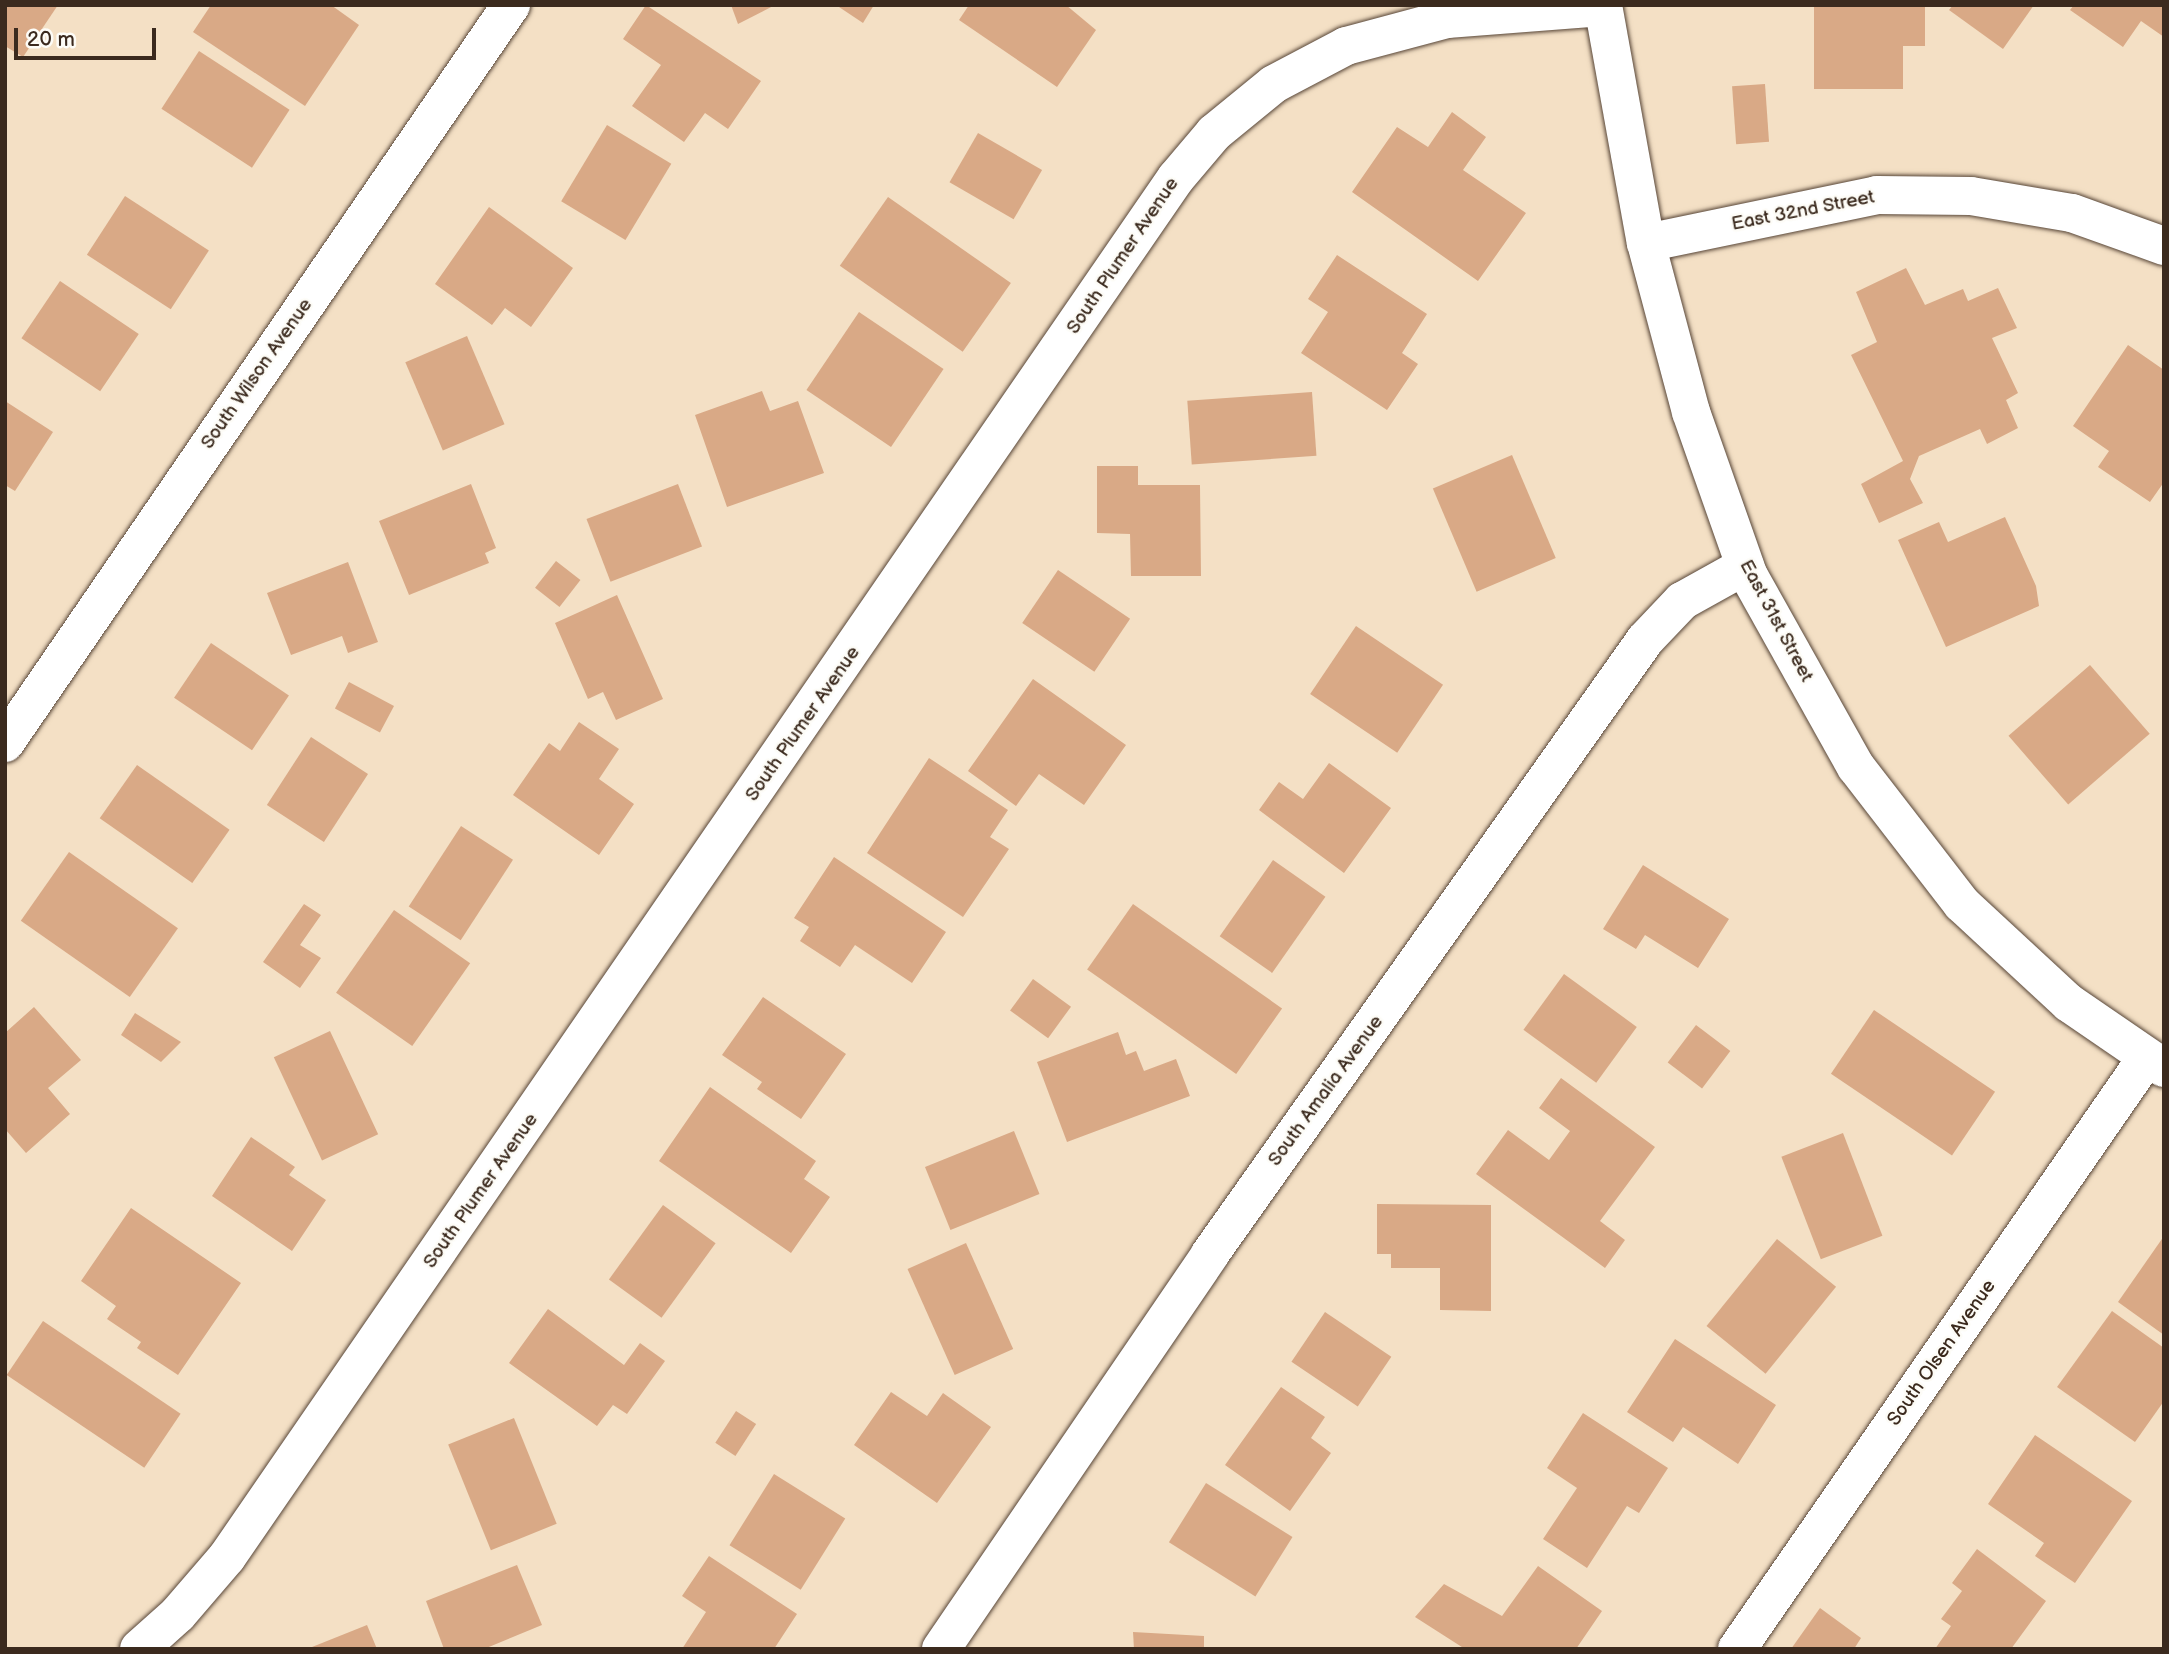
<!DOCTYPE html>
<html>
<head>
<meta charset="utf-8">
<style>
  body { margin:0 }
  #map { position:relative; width:2169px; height:1654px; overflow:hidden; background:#f4e0c5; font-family:"Balsamiq Sans",sans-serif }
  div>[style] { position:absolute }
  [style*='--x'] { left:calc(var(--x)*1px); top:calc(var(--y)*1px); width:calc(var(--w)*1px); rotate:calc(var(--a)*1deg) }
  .building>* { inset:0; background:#d9a986; transform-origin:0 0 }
  .roads { filter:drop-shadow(0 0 2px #574537) drop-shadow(0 0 2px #574537) }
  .minor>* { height:38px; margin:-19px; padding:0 19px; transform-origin:19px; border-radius:19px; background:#fff }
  span { translate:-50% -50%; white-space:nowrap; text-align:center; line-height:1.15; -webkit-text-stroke:5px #fdfcf7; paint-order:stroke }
  .street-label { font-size:19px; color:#3b2a1e }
  .frame { position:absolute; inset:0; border:7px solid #3b2a1e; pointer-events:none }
  .scale { position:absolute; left:14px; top:28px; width:142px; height:32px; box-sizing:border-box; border:4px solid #3b2a1e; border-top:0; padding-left:9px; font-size:21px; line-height:24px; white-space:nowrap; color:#3b2a1e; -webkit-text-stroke:5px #fdfcf7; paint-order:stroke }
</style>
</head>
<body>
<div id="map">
  <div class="building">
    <div style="clip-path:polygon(5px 5px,58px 5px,23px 57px,5px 46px)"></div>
    <div style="clip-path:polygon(211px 5px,331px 5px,359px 25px,305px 106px,193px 32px)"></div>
    <div style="clip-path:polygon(646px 5px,761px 81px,728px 129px,705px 113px,684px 142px,632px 106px,661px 65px,623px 39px)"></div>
    <div style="clip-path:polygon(731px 5px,775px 5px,738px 24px)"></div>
    <div style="clip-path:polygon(836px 5px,874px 5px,863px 23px)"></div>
    <div style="clip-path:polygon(969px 5px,1066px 5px,1096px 30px,1057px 87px,959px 20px)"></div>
    <div style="clip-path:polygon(1814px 5px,1925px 5px,1925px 46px,1903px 46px,1903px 89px,1814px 89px)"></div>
    <div style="clip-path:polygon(1953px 5px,2034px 5px,2003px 49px,1949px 10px)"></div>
    <div style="clip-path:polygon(2074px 5px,2164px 5px,2164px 37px,2141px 21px,2123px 47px,2070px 10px)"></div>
    <div style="left:199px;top:51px;width:108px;height:69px;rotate:33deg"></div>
    <div style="left:1765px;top:84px;width:58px;height:33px;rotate:86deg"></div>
    <div style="clip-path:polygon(1452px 112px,1486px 137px,1463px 170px,1526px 213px,1478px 281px,1352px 192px,1397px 127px,1428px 147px)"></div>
    <div style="left:607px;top:125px;width:75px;height:89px;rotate:31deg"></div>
    <div style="left:978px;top:133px;width:74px;height:57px;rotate:30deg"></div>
    <div style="left:125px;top:196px;width:100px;height:70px;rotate:33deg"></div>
    <div style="left:888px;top:197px;width:150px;height:84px;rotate:35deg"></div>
    <div style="clip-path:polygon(489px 207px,573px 268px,531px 327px,505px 308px,492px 325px,435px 284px)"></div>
    <div style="clip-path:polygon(1337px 255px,1427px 314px,1402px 353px,1418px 364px,1387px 410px,1301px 353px,1328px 312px,1308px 299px)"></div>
    <div style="clip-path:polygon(1906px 268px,1925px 305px,1963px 289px,1968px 301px,1998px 288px,2017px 328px,1992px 338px,2018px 393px,2006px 400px,2018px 428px,1987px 444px,1980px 429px,1919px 456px,1910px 479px,1923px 503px,1879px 523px,1861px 484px,1903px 461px,1851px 355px,1877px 342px,1856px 292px)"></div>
    <div style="left:60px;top:281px;width:95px;height:69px;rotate:34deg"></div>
    <div style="left:859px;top:312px;width:102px;height:94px;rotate:34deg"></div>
    <div style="left:467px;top:336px;width:96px;height:67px;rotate:67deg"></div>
    <div style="clip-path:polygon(2128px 345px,2164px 370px,2164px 482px,2150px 502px,2098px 467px,2109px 451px,2073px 426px)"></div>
    <div style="clip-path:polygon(762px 391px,770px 411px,798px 401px,824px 473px,727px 507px,695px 415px)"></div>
    <div style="left:1312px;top:392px;width:64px;height:125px;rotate:86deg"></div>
    <div style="clip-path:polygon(5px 401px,53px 432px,15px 491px,5px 485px)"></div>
    <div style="left:1512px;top:455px;width:112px;height:86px;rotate:67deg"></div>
    <div style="clip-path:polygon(1097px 466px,1138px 466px,1138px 485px,1200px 485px,1201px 576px,1131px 576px,1130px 534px,1097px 533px)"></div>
    <div style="clip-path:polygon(471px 484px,496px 548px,485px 553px,489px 563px,409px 595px,379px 521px)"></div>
    <div style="left:678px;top:484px;width:67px;height:98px;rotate:69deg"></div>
    <div style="clip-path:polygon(2005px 517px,2036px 586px,2039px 606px,1946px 647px,1898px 540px,1939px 522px,1948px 542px)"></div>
    <div style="left:556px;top:561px;width:31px;height:34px;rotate:38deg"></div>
    <div style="clip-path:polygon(348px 562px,378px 642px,348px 653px,342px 636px,291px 655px,267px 593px)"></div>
    <div style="left:1058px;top:570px;width:87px;height:64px;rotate:34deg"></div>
    <div style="clip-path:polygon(617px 595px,663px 699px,616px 720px,603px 692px,588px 699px,555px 623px)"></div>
    <div style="left:1356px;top:626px;width:105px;height:82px;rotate:34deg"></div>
    <div style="left:211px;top:643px;width:94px;height:66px;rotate:34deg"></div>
    <div style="left:2090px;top:665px;width:91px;height:108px;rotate:49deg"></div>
    <div style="clip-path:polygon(1033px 679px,1126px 745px,1084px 805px,1039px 774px,1016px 806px,968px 771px)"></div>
    <div style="left:349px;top:682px;width:51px;height:30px;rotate:28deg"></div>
    <div style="clip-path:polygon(579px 722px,619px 749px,599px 779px,634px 804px,599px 855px,513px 795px,549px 743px,560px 751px)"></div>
    <div style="left:311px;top:737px;width:68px;height:81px;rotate:33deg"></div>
    <div style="clip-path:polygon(929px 758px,1008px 810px,990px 837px,1009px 849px,963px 917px,867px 853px)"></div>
    <div style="clip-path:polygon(1329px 763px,1391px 808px,1344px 873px,1259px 810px,1279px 782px,1303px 799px)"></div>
    <div style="left:137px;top:765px;width:113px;height:65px;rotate:35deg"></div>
    <div style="left:461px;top:826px;width:62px;height:96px;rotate:33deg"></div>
    <div style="left:69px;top:852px;width:133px;height:84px;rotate:35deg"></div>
    <div style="clip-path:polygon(834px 857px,946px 932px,912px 983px,855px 945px,840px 967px,800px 941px,809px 927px,794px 918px)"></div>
    <div style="left:1273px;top:860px;width:64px;height:93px;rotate:35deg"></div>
    <div style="clip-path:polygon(1643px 865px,1729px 919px,1698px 968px,1645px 935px,1636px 949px,1603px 929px)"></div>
    <div style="clip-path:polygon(304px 904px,321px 915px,300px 945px,321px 958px,300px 988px,263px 962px)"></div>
    <div style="left:1133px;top:904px;width:182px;height:80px;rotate:35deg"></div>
    <div style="left:394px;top:910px;width:93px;height:101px;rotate:35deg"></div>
    <div style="left:1564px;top:974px;width:90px;height:69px;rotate:36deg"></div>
    <div style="left:1033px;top:979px;width:47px;height:39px;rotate:36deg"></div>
    <div style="clip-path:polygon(763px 997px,846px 1054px,801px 1119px,757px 1089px,762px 1082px,722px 1055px)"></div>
    <div style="clip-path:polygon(34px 1007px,81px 1060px,48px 1088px,70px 1114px,26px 1153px,5px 1129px,5px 1033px)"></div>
    <div style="left:1874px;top:1010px;width:146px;height:77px;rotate:34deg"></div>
    <div style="clip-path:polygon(135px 1013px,181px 1042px,161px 1062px,121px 1035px)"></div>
    <div style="left:1696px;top:1025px;width:43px;height:47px;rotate:37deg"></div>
    <div style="left:330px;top:1031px;width:114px;height:62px;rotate:65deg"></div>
    <div style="clip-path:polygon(1118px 1032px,1126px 1055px,1136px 1051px,1144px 1071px,1176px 1059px,1190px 1096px,1067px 1142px,1037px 1062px)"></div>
    <div style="clip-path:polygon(1561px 1078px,1655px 1147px,1600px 1221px,1625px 1240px,1605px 1268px,1476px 1174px,1508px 1130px,1549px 1160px,1570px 1131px,1539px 1108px)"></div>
    <div style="clip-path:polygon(710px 1087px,816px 1161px,804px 1179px,830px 1197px,791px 1253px,659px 1161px)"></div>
    <div style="left:1014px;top:1131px;width:68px;height:96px;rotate:68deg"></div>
    <div style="left:1843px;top:1133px;width:110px;height:66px;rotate:69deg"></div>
    <div style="clip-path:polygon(251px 1137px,295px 1167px,289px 1175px,326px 1200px,292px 1251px,212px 1196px)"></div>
    <div style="clip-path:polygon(1377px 1204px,1491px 1205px,1491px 1311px,1440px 1310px,1440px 1268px,1391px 1268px,1391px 1254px,1377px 1254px)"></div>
    <div style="left:663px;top:1205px;width:65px;height:92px;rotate:36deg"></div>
    <div style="clip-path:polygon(131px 1208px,241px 1283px,178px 1375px,137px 1348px,141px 1342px,107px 1319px,116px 1306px,81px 1281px)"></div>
    <div style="clip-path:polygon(2164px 1236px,2164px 1335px,2118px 1302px)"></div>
    <div style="left:1777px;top:1239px;width:76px;height:112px;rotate:39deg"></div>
    <div style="left:966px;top:1243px;width:116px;height:64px;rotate:66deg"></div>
    <div style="clip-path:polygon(548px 1309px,624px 1365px,640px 1343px,665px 1361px,627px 1414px,613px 1405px,597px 1426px,509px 1363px)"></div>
    <div style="clip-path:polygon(2112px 1311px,2164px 1348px,2164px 1401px,2135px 1442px,2057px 1387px)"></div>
    <div style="left:1325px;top:1312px;width:80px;height:60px;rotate:34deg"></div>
    <div style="left:43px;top:1321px;width:166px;height:65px;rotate:34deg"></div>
    <div style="clip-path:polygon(1675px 1339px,1776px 1405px,1738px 1464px,1683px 1427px,1673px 1442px,1627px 1412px)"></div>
    <div style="clip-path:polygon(1281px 1387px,1325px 1417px,1311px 1438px,1331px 1453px,1290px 1511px,1225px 1465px)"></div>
    <div style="clip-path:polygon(891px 1392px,927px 1416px,943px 1393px,991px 1427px,937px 1503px,854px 1445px)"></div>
    <div style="left:736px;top:1411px;width:24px;height:38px;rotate:33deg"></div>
    <div style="clip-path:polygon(1583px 1413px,1668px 1468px,1639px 1513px,1627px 1506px,1587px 1568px,1543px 1539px,1577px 1488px,1547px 1468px)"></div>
    <div style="left:514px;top:1418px;width:114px;height:71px;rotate:68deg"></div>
    <div style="clip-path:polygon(2035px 1435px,2132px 1501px,2075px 1583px,2035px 1556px,2044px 1543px,1988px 1504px)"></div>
    <div style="left:774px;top:1474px;width:84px;height:84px;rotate:32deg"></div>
    <div style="left:1206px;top:1483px;width:102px;height:70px;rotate:32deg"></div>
    <div style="clip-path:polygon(1977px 1549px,2046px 1601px,2011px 1649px,1935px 1649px,1951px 1626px,1941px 1619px,1962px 1591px,1952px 1583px)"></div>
    <div style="clip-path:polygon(709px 1556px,797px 1614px,774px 1649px,682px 1649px,706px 1612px,682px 1596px)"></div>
    <div style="clip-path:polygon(517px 1565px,542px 1625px,484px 1649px,444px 1649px,426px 1601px)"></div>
    <div style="clip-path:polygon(1538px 1566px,1602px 1611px,1576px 1649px,1465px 1649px,1415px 1617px,1444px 1584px,1502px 1616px)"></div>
    <div style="clip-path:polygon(1820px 1608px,1861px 1638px,1854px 1649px,1791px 1649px)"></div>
    <div style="clip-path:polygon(367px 1625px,377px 1649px,307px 1649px)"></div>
    <div style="clip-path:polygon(1133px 1632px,1204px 1636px,1204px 1649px,1134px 1649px)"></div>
  </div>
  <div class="roads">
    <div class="minor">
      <div style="--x:1603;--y:5;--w:242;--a:79.8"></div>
      <div style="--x:1646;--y:243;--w:175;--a:75.1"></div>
      <div style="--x:1691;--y:412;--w:172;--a:70.6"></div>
      <div style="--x:1748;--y:574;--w:221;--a:60.8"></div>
      <div style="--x:1856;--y:767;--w:173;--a:52.3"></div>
      <div style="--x:1962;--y:904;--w:146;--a:42.8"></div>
      <div style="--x:2069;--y:1003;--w:115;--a:34.4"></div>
      <div style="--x:1646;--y:243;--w:236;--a:-11.7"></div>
      <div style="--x:1877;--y:195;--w:94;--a:0.6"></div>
      <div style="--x:1971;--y:196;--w:102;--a:9.6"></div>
      <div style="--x:2072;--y:213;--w:98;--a:19.7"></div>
      <div style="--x:5;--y:743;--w:895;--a:-55.56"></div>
      <div style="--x:139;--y:1649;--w:52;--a:-41.9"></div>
      <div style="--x:178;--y:1614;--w:75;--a:-49.3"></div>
      <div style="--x:227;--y:1557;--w:1674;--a:-55.47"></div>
      <div style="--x:1176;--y:178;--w:59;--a:-49.8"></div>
      <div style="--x:1214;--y:133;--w:77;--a:-39.2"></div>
      <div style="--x:1274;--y:84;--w:81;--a:-27.8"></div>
      <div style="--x:1346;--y:46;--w:105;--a:-15"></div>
      <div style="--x:1447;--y:19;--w:156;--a:-4.4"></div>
      <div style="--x:941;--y:1649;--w:478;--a:-55.7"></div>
      <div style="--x:1210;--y:1254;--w:752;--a:-54.68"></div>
      <div style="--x:1645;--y:640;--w:54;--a:-46.5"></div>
      <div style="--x:1682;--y:601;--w:72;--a:-29.1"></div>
      <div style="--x:1737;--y:1649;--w:720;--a:-55.29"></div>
    </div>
  </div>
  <div class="street-label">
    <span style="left:1803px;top:211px;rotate:-11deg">East 32nd Street</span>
    <span style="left:1123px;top:256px;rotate:-56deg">South Plumer Avenue</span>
    <span style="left:257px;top:374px;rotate:-55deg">South Wilson Avenue</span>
    <span style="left:1776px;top:621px;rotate:62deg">East 31st Street</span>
    <span style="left:803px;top:724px;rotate:-55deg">South Plumer Avenue</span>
    <span style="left:1326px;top:1091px;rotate:-54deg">South Amalia Avenue</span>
    <span style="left:481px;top:1191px;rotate:-55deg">South Plumer Avenue</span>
    <span style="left:1942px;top:1353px;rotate:-55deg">South Olsen Avenue</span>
  </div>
  <div class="frame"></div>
  <div class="scale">20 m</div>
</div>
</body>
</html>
